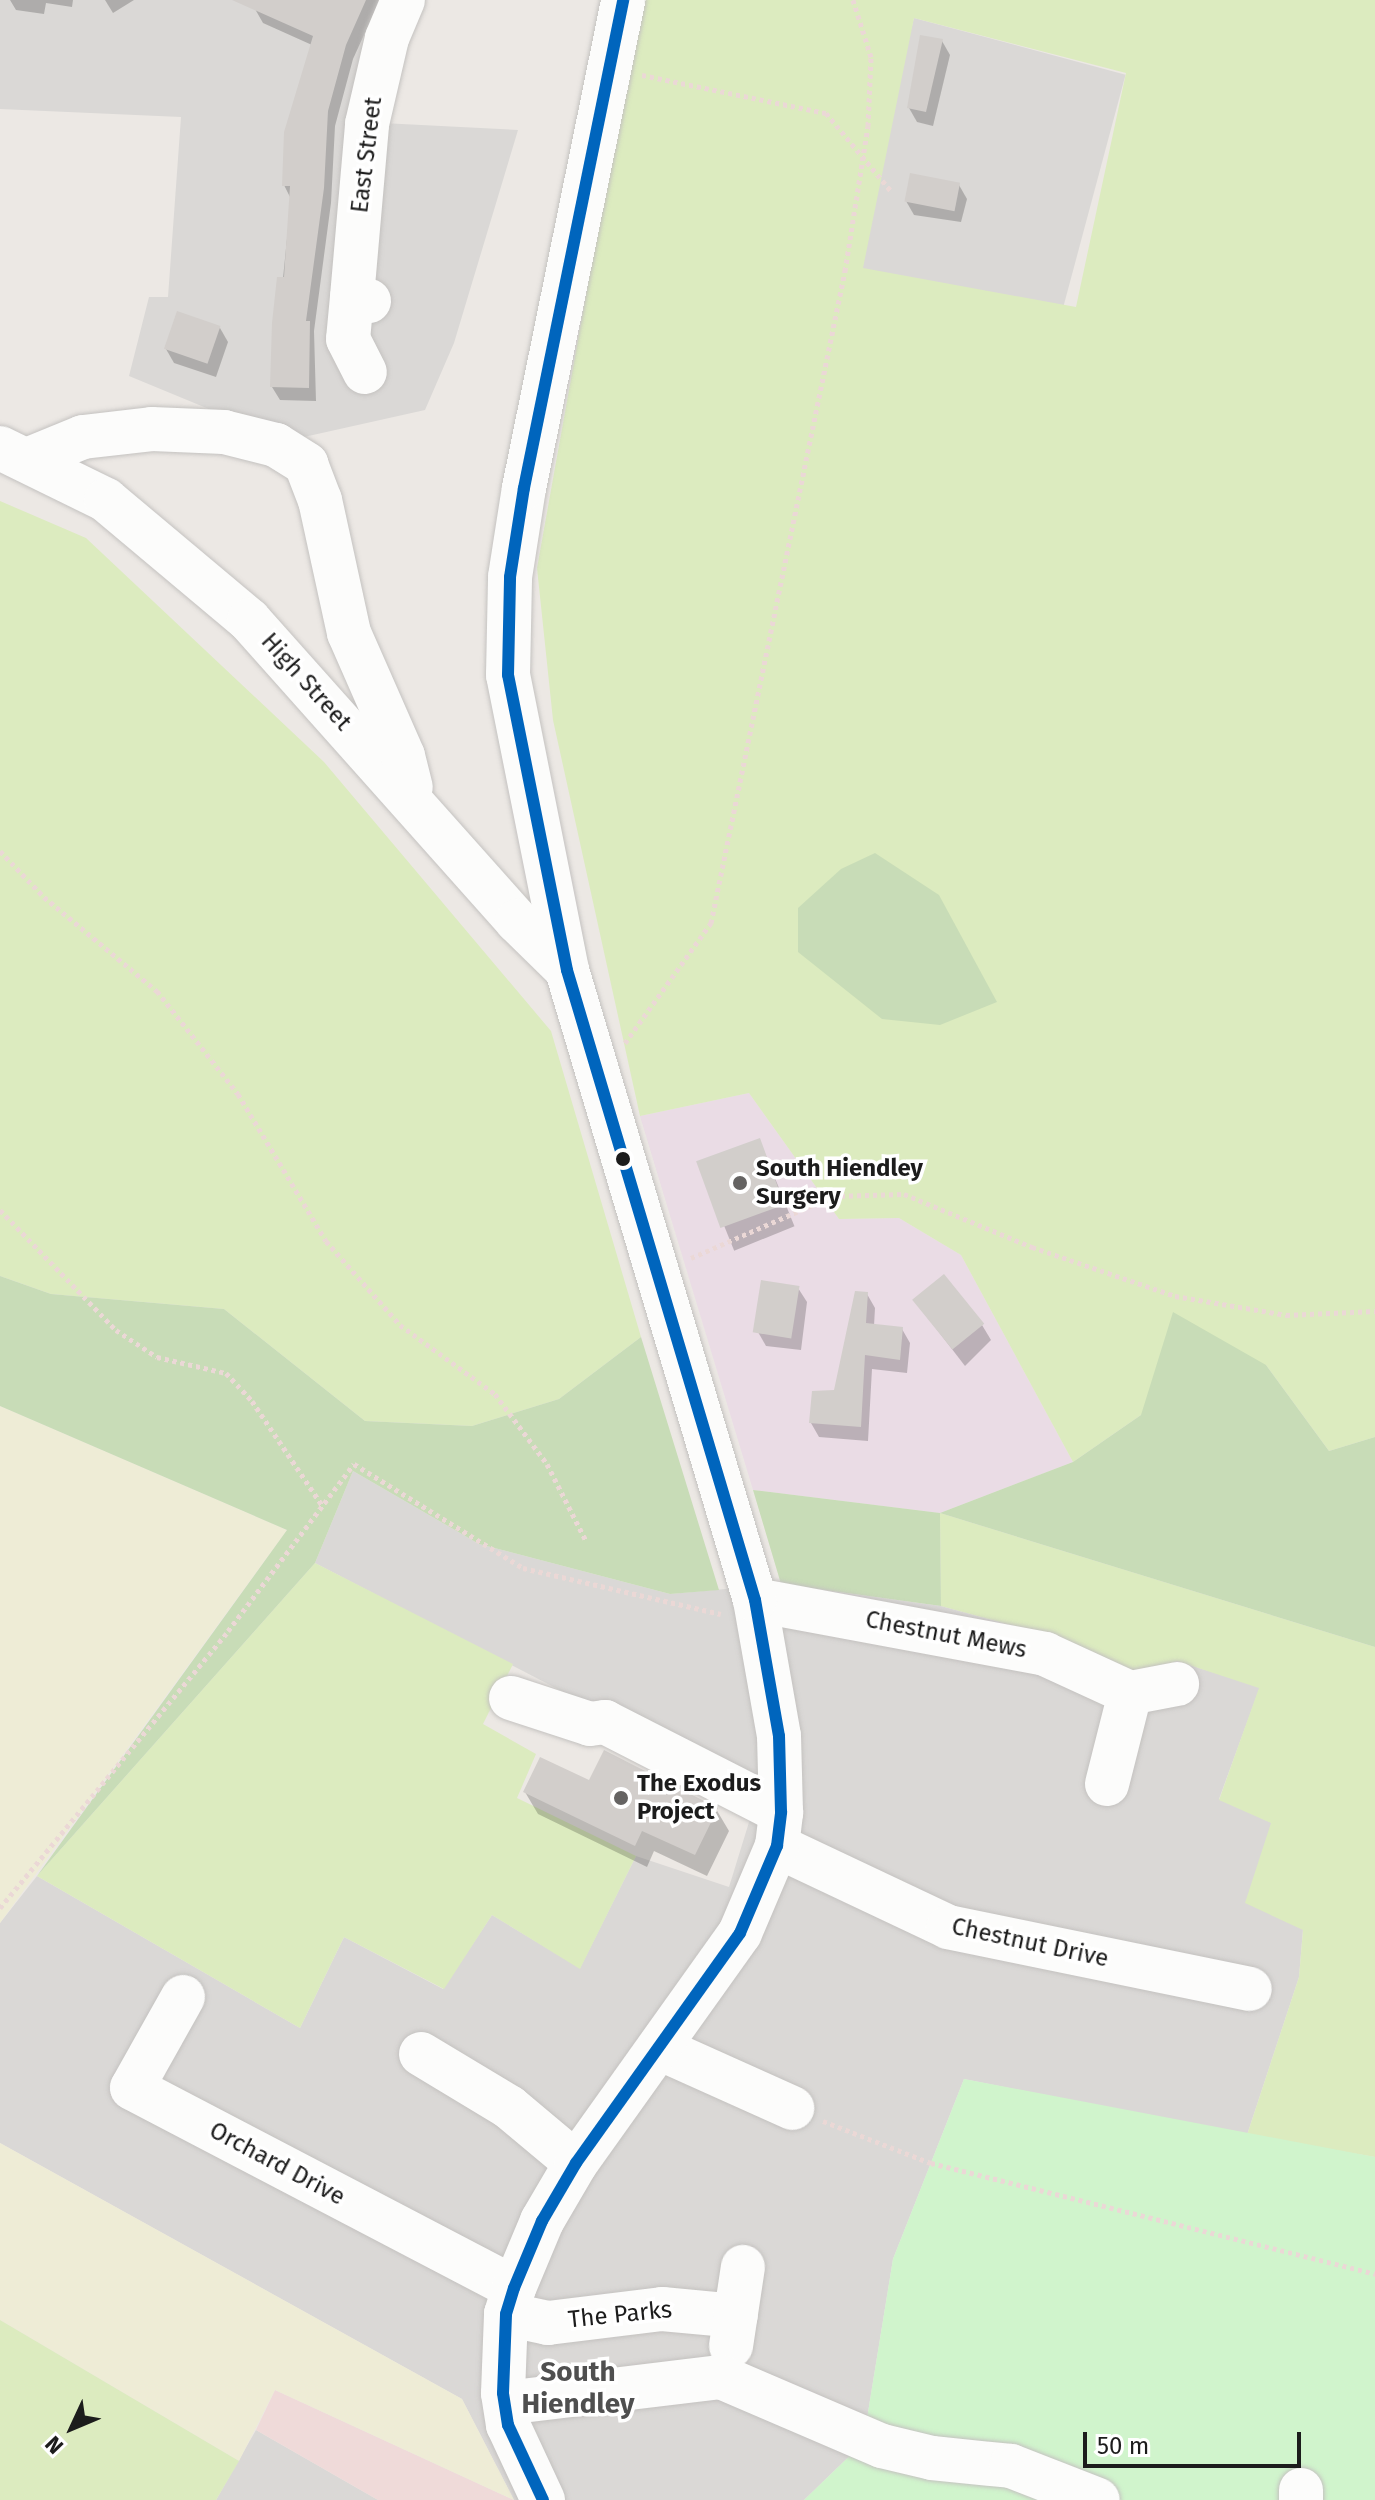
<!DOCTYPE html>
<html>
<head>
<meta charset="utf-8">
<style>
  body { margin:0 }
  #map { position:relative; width:1375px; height:2500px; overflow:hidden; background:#ece8e4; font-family:"Fira Sans",sans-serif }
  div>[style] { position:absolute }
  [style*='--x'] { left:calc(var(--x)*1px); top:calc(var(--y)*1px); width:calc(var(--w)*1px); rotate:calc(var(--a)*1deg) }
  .residential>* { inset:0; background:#dad8d6; transform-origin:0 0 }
  .commercial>* { inset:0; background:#efdad9 }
  .industrial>* { inset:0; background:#eadce5 }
  .farmland>* { inset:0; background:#eeecd6 }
  .grass>* { inset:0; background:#dcebbf }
  .forest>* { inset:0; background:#c8dcb7 }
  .park>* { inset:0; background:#d0f4cc }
  .shadow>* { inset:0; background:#0003; transform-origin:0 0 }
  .building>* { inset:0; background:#d2cecb; transform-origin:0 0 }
  .path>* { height:5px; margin-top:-2.5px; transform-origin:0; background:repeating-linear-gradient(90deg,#ebd8d6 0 4px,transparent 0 8px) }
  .roads { filter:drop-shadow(0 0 2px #c4c2c0) drop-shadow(0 0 2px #c4c2c0) }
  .minor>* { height:44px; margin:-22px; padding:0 22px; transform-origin:22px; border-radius:22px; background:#fcfcfb }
  .bus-1>* { height:12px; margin:-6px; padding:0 6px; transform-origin:6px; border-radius:6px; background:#0065bd }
  .dots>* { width:22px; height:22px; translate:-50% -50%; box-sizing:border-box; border:4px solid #fff; border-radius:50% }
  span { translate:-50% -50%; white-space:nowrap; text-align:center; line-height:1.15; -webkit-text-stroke:7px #fff; paint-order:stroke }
  .street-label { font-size:24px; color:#1c1c1c }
  .poi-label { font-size:24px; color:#1c1c1c; font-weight:700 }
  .left { translate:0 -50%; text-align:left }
  .quarter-label { font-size:28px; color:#4f4f4f; font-weight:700 }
  .north { position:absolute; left:32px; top:2388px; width:80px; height:80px; -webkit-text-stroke:6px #fff; paint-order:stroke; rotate:226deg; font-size:22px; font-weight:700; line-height:32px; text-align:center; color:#1c1c1c }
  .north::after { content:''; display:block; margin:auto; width:28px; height:36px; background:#1c1c1c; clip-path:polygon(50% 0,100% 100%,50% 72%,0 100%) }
  .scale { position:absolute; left:1083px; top:2432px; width:218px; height:36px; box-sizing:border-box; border:4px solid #1c1c1c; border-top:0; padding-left:10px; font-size:24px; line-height:28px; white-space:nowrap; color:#1c1c1c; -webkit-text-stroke:6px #fff; paint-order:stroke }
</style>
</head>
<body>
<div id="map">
  <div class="residential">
    <div style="clip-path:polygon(0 0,425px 0,410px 21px,382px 123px,518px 130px,454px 343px,425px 410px,286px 441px,129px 376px,149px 297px,168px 297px,181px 117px,0 109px)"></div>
    <div style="left:914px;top:18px;width:219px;height:256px;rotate:15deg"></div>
    <div style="clip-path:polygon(353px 1471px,479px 1544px,670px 1594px,781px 1584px,941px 1606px,1051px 1636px,1139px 1675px,1177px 1661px,1260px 1687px,1219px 1799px,1272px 1823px,1303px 1929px,1299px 1977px,1247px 2135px,964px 2079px,893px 2259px,863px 2443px,804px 2500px,514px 2500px,462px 2399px,0 2143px,0 1923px,37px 1876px,300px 2028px,344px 1937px,443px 1989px,492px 1915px,580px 1968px,636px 1856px,729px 1887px,758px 1793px,315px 1563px)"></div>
    <div style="clip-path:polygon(256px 2430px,378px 2500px,216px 2500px)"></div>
  </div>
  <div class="commercial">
    <div style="clip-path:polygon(275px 2390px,514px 2500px,378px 2500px,256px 2430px)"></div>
  </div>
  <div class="industrial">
    <div style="clip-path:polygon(749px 1093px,839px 1219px,899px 1218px,961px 1255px,1073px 1462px,940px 1513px,753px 1490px,640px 1116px)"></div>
  </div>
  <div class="farmland">
    <div style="clip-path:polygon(0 1406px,287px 1530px,0 1923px)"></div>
    <div style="clip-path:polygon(0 2143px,462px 2399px,514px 2500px,275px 2390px,239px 2461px,0 2320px)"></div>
  </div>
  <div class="grass">
    <div style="clip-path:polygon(evenodd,639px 0,1375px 0,1375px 1437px,1329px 1451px,1266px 1365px,1141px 1415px,1073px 1462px,961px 1255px,899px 1218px,839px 1219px,749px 1093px,640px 1116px,553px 720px,537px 568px,639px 0,914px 18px,1126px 73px,1076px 307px,863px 268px,914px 18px)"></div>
    <div style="clip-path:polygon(0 501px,86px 538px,324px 762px,551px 1031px,641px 1337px,559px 1399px,472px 1426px,365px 1421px,224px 1309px,51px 1294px,0 1276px)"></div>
    <div style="clip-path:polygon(940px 1513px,1375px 1647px,1375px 2157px,1247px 2135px,1299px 1977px,1303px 1930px,1245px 1903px,1271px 1823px,1219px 1800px,1259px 1688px,1177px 1661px,1139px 1675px,1051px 1636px,941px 1606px)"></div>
    <div style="clip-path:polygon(315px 1563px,513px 1664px,483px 1724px,536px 1754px,517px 1798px,636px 1856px,580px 1969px,492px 1915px,444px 1989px,344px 1937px,300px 2028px,37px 1876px)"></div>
    <div style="clip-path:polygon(0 2320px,239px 2461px,216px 2500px,0 2500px)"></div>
  </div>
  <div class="forest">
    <div style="clip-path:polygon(875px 853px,939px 895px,997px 1002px,940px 1025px,882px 1019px,798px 952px,798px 908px,841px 869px)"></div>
    <div style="clip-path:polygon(0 1276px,51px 1294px,224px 1309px,365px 1421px,472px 1426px,559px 1399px,641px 1337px,719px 1590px,670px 1594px,479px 1544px,353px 1471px,315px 1563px,37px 1876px,287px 1530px,0 1406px)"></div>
    <div style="clip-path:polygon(1173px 1312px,1266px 1365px,1329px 1451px,1375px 1437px,1375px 1647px,940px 1513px,941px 1606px,781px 1584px,753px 1490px,940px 1513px,1073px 1462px,1141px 1415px)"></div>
  </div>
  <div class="park">
    <div style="clip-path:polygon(964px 2079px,1375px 2157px,1375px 2500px,804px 2500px,863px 2443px,893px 2259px)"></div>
  </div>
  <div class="shadow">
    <div style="clip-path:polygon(10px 0,73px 0,72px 7px,46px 3px,44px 14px,16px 10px)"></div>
    <div style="clip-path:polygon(105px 0,134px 0,113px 13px)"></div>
    <div style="clip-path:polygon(259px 0,380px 0,353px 59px,335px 126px,331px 203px,314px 331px,316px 401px,280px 400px,272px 387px,291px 199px,284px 185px,312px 45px,263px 23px,255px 9px)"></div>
    <div style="clip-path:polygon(942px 41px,950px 55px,933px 126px,917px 122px,909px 108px)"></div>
    <div style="clip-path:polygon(959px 185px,967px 199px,961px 222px,914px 215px,906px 201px)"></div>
    <div style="clip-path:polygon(220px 328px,228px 342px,216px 377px,174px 363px,166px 349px)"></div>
    <div style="left:760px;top:1141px;width:92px;height:65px;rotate:68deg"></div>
    <div style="clip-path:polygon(798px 1288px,807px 1302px,801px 1350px,766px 1346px,758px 1332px)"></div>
    <div style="clip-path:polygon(867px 1294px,875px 1308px,874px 1326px,902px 1329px,910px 1343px,907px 1373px,872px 1369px,868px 1441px,819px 1437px,811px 1423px,835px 1392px)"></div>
    <div style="clip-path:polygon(918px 1305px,982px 1325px,991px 1340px,965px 1366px)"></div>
    <div style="clip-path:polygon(590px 1783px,716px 1809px,729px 1831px,707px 1876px,654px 1851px,647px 1867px,538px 1814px,525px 1792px)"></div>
  </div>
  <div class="building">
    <div style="clip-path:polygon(232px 0,366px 0,346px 45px,328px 111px,324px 188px,306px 321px,310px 321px,309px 388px,270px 387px,272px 323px,277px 277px,284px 277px,290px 186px,282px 186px,284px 132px,313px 36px)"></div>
    <div style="clip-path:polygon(920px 35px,943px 39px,926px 112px,907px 108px)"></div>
    <div style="left:910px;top:173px;width:51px;height:29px;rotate:11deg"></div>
    <div style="left:177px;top:311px;width:46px;height:40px;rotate:19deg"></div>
    <div style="left:760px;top:1138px;width:71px;height:68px;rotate:70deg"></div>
    <div style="left:944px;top:1274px;width:64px;height:41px;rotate:51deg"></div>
    <div style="left:761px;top:1280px;width:39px;height:53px;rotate:9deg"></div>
    <div style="clip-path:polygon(855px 1291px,868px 1292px,866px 1323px,903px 1327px,900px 1360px,865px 1355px,861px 1427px,809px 1423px,812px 1391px,834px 1390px)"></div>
    <div style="clip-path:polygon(604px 1750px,718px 1808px,695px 1855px,642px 1831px,635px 1846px,523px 1792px,540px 1757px,589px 1780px)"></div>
  </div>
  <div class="path">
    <div style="--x:642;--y:75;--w:188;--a:11.7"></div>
    <div style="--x:826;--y:113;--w:102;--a:50.2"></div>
    <div style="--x:0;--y:851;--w:64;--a:46.3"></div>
    <div style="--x:44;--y:897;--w:147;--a:39.8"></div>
    <div style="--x:157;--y:991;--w:131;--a:51.8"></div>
    <div style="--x:238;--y:1094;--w:171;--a:59.1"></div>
    <div style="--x:326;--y:1241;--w:112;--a:48.6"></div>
    <div style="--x:400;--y:1325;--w:117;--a:36"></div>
    <div style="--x:495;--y:1394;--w:87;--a:53.4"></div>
    <div style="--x:547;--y:1464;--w:86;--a:63.1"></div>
    <div style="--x:625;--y:1043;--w:148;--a:-54.4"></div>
    <div style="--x:711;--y:923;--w:666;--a:-78.39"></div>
    <div style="--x:845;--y:271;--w:147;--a:-81"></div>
    <div style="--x:868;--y:126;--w:69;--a:-87.5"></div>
    <div style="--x:871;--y:57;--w:60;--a:-107.5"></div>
    <div style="--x:0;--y:1210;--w:167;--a:46"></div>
    <div style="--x:116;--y:1330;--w:49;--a:33.4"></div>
    <div style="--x:157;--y:1357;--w:71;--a:13.1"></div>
    <div style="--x:226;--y:1373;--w:38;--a:47"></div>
    <div style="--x:252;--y:1401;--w:125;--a:56.1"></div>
    <div style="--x:691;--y:1258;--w:155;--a:-23.6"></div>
    <div style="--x:833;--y:1196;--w:71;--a:-1.6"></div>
    <div style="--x:904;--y:1194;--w:139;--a:22.5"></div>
    <div style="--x:1032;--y:1247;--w:151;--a:18.9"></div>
    <div style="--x:1175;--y:1296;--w:113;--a:9.7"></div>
    <div style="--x:1286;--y:1315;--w:89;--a:-2.6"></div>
    <div style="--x:0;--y:1908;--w:359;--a:-50.5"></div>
    <div style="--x:228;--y:1631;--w:209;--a:-53"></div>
    <div style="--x:354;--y:1464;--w:198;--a:31.6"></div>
    <div style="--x:523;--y:1568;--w:203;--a:13.1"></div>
    <div style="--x:823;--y:2121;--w:116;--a:21.3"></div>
    <div style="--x:931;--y:2163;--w:458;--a:14"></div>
  </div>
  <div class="roads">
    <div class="minor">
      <div style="--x:352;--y:297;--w:42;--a:95.4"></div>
      <div style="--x:348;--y:339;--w:37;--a:63"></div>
      <div style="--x:369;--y:301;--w:17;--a:-167"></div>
      <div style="--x:352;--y:297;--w:174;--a:-85"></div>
      <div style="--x:367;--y:124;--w:88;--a:-76.9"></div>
      <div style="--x:387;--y:38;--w:41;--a:-67.2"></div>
      <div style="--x:0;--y:448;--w:118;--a:26.1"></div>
      <div style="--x:106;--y:500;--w:187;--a:40"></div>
      <div style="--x:249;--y:620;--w:403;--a:48.3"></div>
      <div style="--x:517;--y:921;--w:70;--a:44.4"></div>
      <div style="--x:29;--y:459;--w:58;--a:-22.2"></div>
      <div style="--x:83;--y:437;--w:69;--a:-6.6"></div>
      <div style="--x:152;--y:429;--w:72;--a:2.4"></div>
      <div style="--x:224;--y:432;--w:54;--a:14"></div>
      <div style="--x:276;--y:445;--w:36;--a:32"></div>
      <div style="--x:306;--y:464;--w:39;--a:69"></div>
      <div style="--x:320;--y:500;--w:136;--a:77.7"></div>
      <div style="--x:349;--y:633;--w:134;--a:66.3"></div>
      <div style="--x:403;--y:756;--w:32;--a:76"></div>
      <div style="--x:755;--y:1600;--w:295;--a:10.5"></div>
      <div style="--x:1045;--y:1654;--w:94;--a:24.6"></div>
      <div style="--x:511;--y:1698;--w:83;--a:18.2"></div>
      <div style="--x:590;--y:1724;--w:15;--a:-8"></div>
      <div style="--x:605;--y:1722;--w:198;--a:27.1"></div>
      <div style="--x:1107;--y:1784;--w:94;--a:-75.8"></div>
      <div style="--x:1130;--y:1693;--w:48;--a:-10.8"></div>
      <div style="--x:777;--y:1846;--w:189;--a:25.3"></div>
      <div style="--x:948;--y:1927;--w:308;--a:11.6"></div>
      <div style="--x:183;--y:1997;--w:104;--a:119.3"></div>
      <div style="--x:132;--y:2088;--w:431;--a:27.6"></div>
      <div style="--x:661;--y:2049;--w:144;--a:24.2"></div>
      <div style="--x:421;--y:2054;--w:103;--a:31.1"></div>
      <div style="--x:509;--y:2107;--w:87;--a:39.9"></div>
      <div style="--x:506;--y:2314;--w:43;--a:12.1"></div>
      <div style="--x:548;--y:2323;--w:115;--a:-7"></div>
      <div style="--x:662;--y:2309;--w:74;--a:5.4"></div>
      <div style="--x:731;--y:2346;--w:80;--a:-81.4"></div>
      <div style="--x:505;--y:2403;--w:218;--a:-6.9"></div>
      <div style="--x:721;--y:2377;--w:175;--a:23.2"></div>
      <div style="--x:882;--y:2446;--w:51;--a:13.5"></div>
      <div style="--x:932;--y:2458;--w:79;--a:5.8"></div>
      <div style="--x:1011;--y:2466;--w:93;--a:21.3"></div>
      <div style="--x:543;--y:2500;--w:83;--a:-115"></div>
      <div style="--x:508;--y:2425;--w:32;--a:-99"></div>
      <div style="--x:503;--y:2393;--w:79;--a:-87.8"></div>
      <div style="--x:506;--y:2314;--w:27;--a:-73"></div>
      <div style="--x:514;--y:2288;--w:73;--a:-67.3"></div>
      <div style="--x:542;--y:2221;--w:67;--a:-59.6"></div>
      <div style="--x:576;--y:2163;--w:282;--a:-54.5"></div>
      <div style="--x:740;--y:1933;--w:95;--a:-67"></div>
      <div style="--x:777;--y:1846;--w:34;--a:-83"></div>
      <div style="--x:781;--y:1812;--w:76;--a:-91.5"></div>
      <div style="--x:779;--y:1736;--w:138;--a:-100"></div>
      <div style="--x:755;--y:1600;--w:657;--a:-106.62"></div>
      <div style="--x:567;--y:970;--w:301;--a:-101.3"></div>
      <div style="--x:508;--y:675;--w:98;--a:-88.8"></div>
      <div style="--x:510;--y:577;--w:90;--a:-81.1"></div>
      <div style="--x:524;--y:488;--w:498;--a:-78.5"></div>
      <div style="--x:1301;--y:2500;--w:10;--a:-90"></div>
    </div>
  </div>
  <div class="bus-1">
    <div style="--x:543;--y:2500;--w:83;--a:-115"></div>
    <div style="--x:508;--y:2425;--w:32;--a:-99"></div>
    <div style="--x:503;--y:2393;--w:79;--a:-87.8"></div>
    <div style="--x:506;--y:2314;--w:27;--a:-73"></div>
    <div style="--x:514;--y:2288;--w:73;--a:-67.3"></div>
    <div style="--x:542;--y:2221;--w:67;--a:-59.6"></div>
    <div style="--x:576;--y:2163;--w:282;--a:-54.5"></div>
    <div style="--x:740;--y:1933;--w:95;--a:-67"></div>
    <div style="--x:777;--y:1846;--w:34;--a:-83"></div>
    <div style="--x:781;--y:1812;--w:76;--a:-91.5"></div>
    <div style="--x:779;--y:1736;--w:138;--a:-100"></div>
    <div style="--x:755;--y:1600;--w:657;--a:-106.62"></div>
    <div style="--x:567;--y:970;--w:301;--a:-101.3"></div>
    <div style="--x:508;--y:675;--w:98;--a:-88.8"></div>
    <div style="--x:510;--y:577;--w:90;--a:-81.1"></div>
    <div style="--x:524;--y:488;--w:498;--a:-78.5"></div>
  </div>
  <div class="dots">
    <div style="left:623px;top:1159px;background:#1c1c1c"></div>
    <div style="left:740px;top:1183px;background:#656362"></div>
    <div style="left:621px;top:1798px;background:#656362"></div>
  </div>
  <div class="street-label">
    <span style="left:367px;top:155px;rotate:-83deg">East Street</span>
    <span style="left:306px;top:682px;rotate:48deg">High Street</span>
    <span style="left:946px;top:1635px;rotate:11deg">Chestnut Mews</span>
    <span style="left:1030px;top:1943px;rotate:12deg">Chestnut Drive</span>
    <span style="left:277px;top:2164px;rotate:28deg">Orchard Drive</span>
    <span style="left:620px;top:2315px;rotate:-6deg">The Parks</span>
  </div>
  <div class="poi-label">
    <span class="left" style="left:756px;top:1183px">South Hiendley<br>Surgery</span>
    <span class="left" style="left:637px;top:1798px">The Exodus<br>Project</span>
  </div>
  <div class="quarter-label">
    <span style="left:578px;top:2388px">South<br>Hiendley</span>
  </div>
  <div class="north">N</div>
  <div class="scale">50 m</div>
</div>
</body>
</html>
